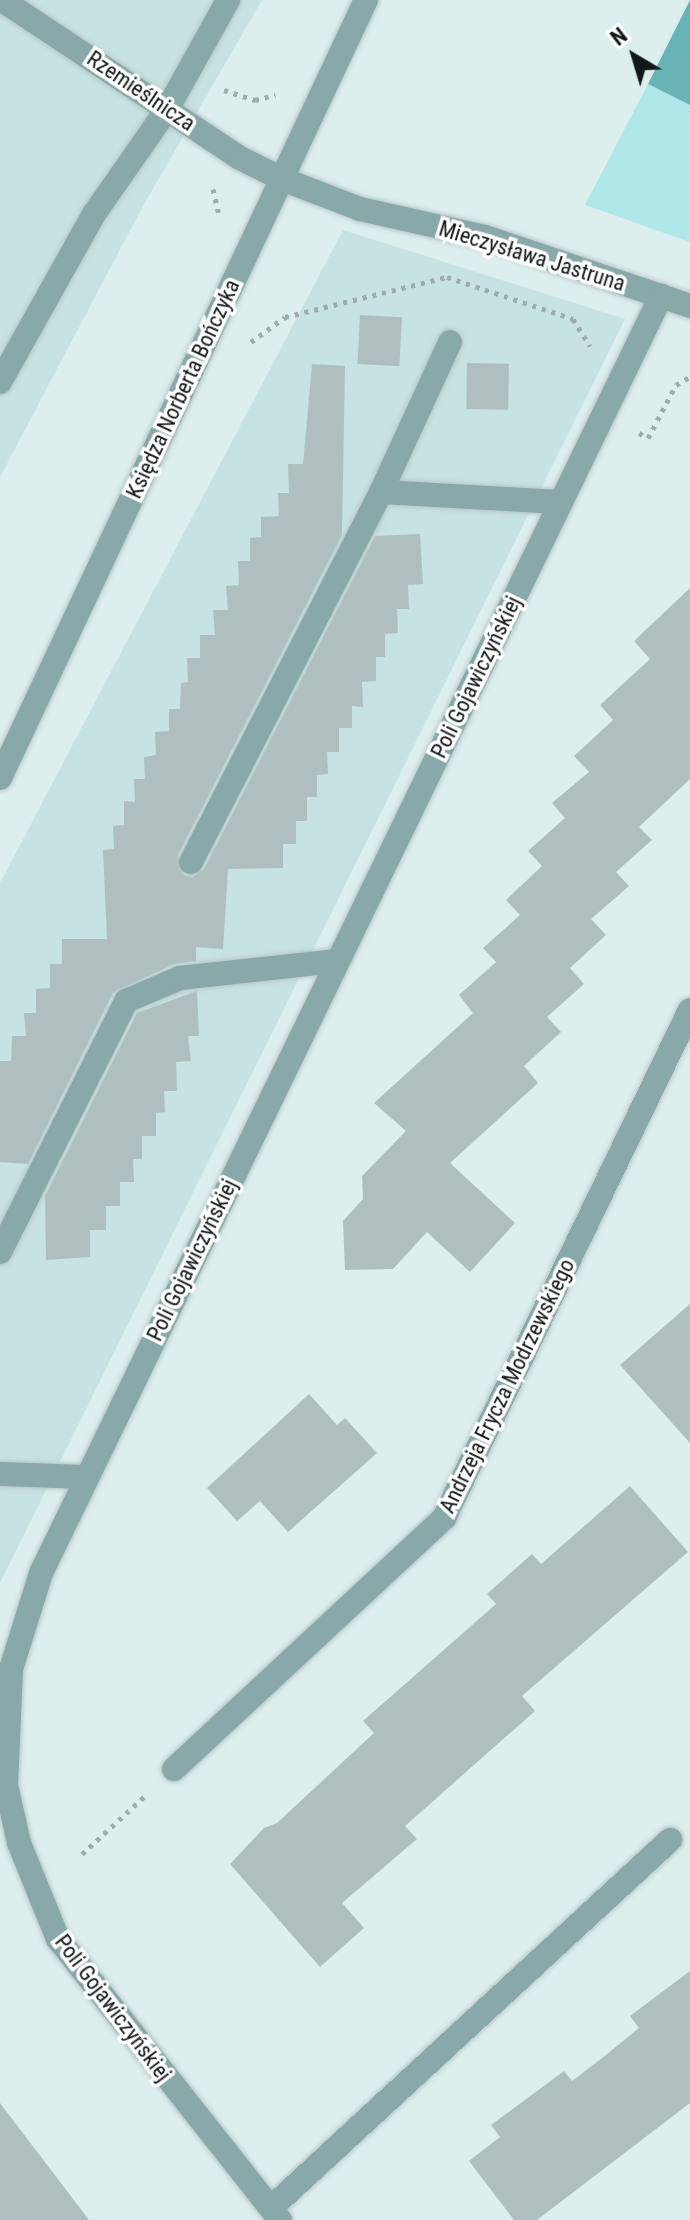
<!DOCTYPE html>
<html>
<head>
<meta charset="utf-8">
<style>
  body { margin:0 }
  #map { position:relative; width:690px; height:2220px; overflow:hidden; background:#dee; font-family:"Roboto Condensed",sans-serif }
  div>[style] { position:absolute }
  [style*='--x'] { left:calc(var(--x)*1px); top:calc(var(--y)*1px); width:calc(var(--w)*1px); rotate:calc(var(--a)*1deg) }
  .built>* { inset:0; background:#c7e2e2 }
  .green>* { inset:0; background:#b0e7e9 }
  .forest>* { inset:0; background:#67b3b6 }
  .building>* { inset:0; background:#afbfc0; transform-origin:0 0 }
  .path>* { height:5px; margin-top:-2.5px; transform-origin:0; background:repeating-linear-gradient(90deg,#9eacac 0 4px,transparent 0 10px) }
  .roads { filter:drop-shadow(0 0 2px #b8c7c7) drop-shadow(0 0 2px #b8c7c7) }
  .service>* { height:24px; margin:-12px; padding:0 12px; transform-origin:12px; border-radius:12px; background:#89a8a9 }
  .minor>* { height:24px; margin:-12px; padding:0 12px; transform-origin:12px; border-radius:12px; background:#89a8a9 }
  .tertiary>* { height:24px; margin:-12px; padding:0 12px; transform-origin:12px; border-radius:12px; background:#89a8a9 }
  span { translate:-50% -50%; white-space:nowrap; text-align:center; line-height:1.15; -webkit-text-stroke:7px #fff; paint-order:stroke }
  .street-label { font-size:22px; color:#121818 }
  .north { position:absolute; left:594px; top:16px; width:80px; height:80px; -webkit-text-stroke:6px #fff; paint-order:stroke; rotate:322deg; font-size:22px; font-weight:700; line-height:32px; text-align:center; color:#121818 }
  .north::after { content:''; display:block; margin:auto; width:28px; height:36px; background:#121818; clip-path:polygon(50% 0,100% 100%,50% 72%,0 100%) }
</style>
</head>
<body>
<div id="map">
  <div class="built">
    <div style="clip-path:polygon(0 0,262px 0,144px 204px,0 477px)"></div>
    <div style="clip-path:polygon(343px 230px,625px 319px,0 1583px,0 883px)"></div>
  </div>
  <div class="green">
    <div style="clip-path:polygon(648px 84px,690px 105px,690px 242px,585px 205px)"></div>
  </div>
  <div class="forest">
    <div style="clip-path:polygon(690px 0,690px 105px,648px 84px)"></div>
  </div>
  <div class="building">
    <div style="left:360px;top:315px;width:42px;height:49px;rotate:3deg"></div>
    <div style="left:467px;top:363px;width:42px;height:46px;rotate:1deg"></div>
    <div style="clip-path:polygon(312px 364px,345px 366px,342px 535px,178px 855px,184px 875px,192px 877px,204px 869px,375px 536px,420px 534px,423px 584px,408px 585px,409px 609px,397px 609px,398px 633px,385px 634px,385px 657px,376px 657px,376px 681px,362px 682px,363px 707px,352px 706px,352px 728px,339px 728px,339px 752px,327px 752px,328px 774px,317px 775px,317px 797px,307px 797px,307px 821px,296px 821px,296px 844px,283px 844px,283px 868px,228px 869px,223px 949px,196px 947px,196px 961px,174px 964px,113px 993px,28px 1164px,0 1162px,0 1061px,11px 1061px,12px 1036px,26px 1036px,24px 1013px,36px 1013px,36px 989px,50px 988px,50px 964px,62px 964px,62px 939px,107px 939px,103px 850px,114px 849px,113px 826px,124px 825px,124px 801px,135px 802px,134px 779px,145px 779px,144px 757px,156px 755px,155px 732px,169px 731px,169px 709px,180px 709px,181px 683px,188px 682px,187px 658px,200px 658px,200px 635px,215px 635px,213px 610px,228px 610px,226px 586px,239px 585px,238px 561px,250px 561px,250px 538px,261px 537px,261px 517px,279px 516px,278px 493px,289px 493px,288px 464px,303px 464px)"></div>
    <div style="clip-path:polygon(690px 588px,690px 779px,639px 827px,652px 840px,616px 872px,629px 886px,591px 919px,606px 935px,570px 968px,584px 984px,547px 1017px,561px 1032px,524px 1066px,538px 1083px,450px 1163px,515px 1223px,470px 1272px,427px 1232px,393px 1269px,345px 1270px,343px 1221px,363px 1199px,362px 1176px,406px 1131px,374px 1103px,473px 1013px,459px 995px,496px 962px,483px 948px,520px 915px,506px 900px,542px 866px,528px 851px,565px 818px,552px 803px,589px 772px,574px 756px,613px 720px,600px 705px,650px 659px,634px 641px)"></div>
    <div style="clip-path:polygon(197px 991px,199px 1036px,188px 1036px,191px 1061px,176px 1062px,177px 1091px,164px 1091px,165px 1112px,156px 1113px,156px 1136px,142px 1136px,142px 1159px,133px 1159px,134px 1182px,120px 1182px,120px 1206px,106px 1206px,106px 1230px,90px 1230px,90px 1257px,46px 1260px,45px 1196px,137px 1013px)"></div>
    <div style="clip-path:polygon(690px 1304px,690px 1443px,620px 1365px)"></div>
    <div style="clip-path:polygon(309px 1394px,337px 1425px,345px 1418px,377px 1453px,288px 1532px,260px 1501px,237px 1521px,207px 1488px)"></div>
    <div style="clip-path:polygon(630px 1486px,688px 1552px,522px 1696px,535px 1711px,405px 1826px,417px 1839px,342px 1903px,364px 1928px,320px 1967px,230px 1864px,264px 1828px,277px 1823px,374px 1733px,363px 1721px,496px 1604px,487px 1594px,532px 1554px,541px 1564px)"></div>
    <div style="clip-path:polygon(690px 1971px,690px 2103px,537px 2220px,514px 2220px,469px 2161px,500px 2137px,491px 2125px,564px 2071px,572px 2081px,606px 2055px,639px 2028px,630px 2016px)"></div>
    <div style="clip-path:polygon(0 2103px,89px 2220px,0 2220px)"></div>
  </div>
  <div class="path">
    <div style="--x:224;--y:90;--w:33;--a:18"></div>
    <div style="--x:255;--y:100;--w:21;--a:-14"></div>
    <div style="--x:213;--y:189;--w:27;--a:77"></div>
    <div style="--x:251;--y:342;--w:42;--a:-36.3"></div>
    <div style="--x:285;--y:317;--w:167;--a:-13.9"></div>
    <div style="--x:447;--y:277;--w:133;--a:18.4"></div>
    <div style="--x:573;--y:319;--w:32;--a:58"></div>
    <div style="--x:639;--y:433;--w:10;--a:29"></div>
    <div style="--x:648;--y:438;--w:60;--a:-62.2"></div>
    <div style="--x:676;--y:385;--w:16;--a:-30"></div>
    <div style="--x:82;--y:1854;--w:88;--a:-42.7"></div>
  </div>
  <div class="roads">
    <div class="service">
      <div style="--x:0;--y:382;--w:193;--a:-60.8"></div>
      <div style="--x:94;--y:214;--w:129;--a:-55.1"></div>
      <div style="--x:168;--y:108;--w:124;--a:-60.9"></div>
      <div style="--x:381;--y:492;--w:165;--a:-65.3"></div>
      <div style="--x:191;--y:862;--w:416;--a:-62.8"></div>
      <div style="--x:381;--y:492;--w:180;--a:3.2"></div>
      <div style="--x:0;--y:1252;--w:281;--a:-63.3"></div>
      <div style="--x:126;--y:1001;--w:59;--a:-23.1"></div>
      <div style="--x:180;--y:978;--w:158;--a:-6.2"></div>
      <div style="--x:0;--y:1474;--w:87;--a:2"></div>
      <div style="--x:174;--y:1769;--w:369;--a:-42.9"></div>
      <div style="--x:444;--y:1518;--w:564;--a:-64.16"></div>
      <div style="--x:271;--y:2208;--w:543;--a:-42.69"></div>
    </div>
    <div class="minor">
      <div style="--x:2;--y:0;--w:286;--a:33.6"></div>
      <div style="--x:240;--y:158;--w:47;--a:26.6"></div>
      <div style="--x:282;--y:179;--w:84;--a:21"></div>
      <div style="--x:360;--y:209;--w:128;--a:12.6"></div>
      <div style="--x:485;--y:237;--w:216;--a:18.6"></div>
      <div style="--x:280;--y:2220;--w:358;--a:-128.3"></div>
      <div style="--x:58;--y:1939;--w:104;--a:-112.1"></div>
      <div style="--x:19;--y:1843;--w:59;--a:-102.6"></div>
      <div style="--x:6;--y:1785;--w:116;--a:-87.5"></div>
      <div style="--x:11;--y:1669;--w:101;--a:-72.6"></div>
      <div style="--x:41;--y:1573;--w:1420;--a:-64.1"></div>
    </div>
    <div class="tertiary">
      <div style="--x:0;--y:778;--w:860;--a:-64.81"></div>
    </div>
  </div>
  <div class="street-label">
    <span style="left:141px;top:91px;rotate:34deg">Rzemieślnicza</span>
    <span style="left:532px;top:256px;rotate:17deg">Mieczysława Jastruna</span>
    <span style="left:183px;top:389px;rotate:-65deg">Księdza Norberta Bończyka</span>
    <span style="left:476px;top:677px;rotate:-64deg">Poli Gojawiczyńskiej</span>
    <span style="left:192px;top:1260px;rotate:-64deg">Poli Gojawiczyńskiej</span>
    <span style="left:507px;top:1386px;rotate:-64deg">Andrzeja Frycza Modrzewskiego</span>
    <span style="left:113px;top:2008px;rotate:53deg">Poli Gojawiczyńskiej</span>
  </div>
  <div class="north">N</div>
</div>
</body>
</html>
